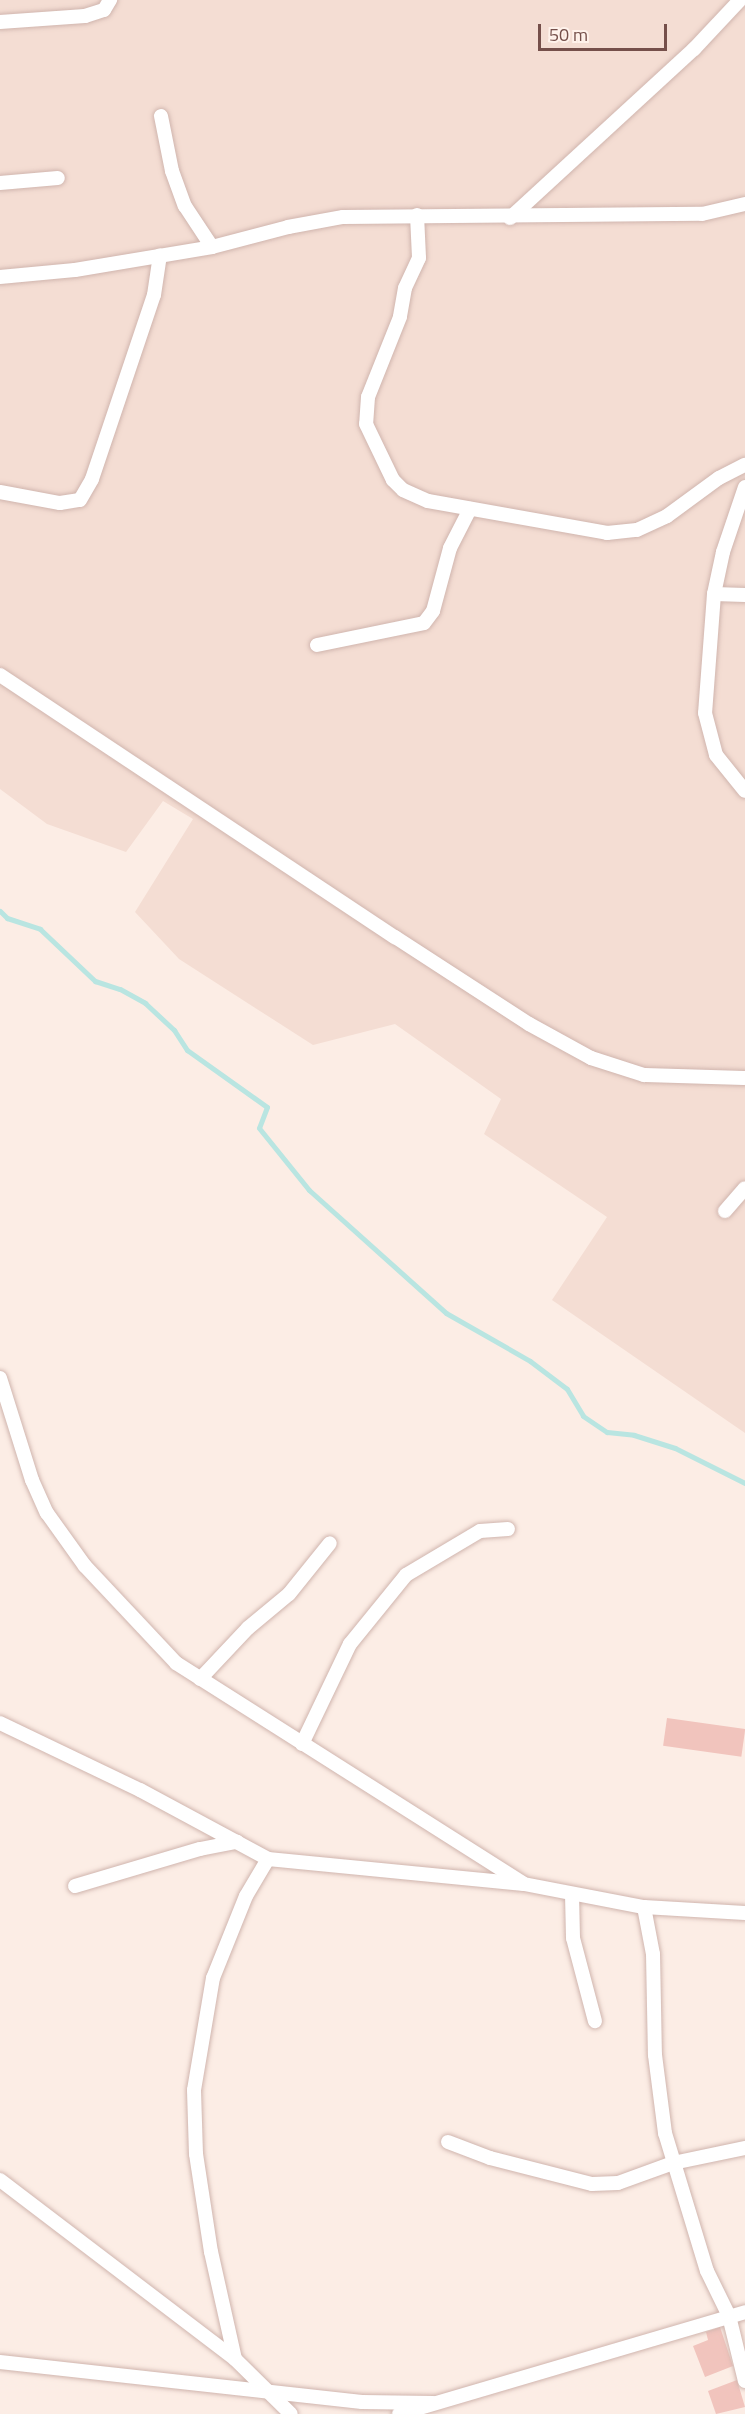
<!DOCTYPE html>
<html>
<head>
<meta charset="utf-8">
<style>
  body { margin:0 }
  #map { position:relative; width:745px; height:2414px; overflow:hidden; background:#fcede5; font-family:"Titillium Web",sans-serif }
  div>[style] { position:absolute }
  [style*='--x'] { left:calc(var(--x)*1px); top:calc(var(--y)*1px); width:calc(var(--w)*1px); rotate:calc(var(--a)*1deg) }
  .residential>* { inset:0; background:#f4ddd3 }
  .stream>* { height:5px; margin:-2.5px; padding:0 2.5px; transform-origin:2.5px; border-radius:2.5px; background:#b9e5e1 }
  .building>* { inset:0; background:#f1c4bd; transform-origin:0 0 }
  .roads { filter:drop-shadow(0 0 2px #d0b5ae) drop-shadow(0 0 2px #d0b5ae) }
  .street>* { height:14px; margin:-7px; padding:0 7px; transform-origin:7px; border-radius:7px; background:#fff }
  span { translate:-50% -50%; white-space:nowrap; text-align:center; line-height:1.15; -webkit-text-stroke:5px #fff2eb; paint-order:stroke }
  .scale { position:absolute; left:538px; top:24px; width:129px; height:27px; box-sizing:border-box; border:3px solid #754f4a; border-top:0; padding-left:8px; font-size:18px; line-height:21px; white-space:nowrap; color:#754f4a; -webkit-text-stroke:4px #fff2eb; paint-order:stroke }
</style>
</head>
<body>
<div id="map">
  <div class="residential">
    <div style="clip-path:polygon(0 0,745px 0,745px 1433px,552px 1300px,607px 1217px,484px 1134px,501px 1099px,395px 1024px,313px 1045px,179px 959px,135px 912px,193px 819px,163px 801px,126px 852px,47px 824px,0 789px)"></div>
  </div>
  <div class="stream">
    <div style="--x:0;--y:911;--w:10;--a:45"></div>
    <div style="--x:7;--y:918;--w:35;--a:18"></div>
    <div style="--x:40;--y:929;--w:76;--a:43.4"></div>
    <div style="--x:95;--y:981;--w:26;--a:18"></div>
    <div style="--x:120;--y:989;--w:29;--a:29"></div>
    <div style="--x:145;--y:1003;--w:40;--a:43"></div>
    <div style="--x:174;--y:1030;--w:24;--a:57"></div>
    <div style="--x:187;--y:1050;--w:98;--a:35.5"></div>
    <div style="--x:267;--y:1107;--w:22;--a:111"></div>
    <div style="--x:259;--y:1128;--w:80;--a:51.1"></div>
    <div style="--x:309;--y:1190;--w:184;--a:41.9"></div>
    <div style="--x:446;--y:1313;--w:97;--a:29.7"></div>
    <div style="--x:530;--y:1361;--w:46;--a:37.1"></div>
    <div style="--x:567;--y:1389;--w:31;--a:59"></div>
    <div style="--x:583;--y:1416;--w:29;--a:34"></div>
    <div style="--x:607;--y:1432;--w:27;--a:6"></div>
    <div style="--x:634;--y:1435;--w:43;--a:17.6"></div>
    <div style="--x:675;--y:1448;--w:78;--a:26.6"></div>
  </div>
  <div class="building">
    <div style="left:667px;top:1718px;width:79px;height:28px;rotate:8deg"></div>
    <div style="clip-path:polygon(720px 2327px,733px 2366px,705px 2377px,693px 2346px,708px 2340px,706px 2332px)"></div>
    <div style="clip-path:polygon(737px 2380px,745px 2407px,716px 2414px,708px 2391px)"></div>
  </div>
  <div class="roads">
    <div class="street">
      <div style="--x:0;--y:22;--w:85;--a:-4"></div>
      <div style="--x:85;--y:16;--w:20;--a:-18"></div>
      <div style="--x:104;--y:10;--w:12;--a:-59"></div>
      <div style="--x:161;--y:116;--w:56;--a:78.7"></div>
      <div style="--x:172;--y:171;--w:37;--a:70"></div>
      <div style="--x:185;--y:206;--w:49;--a:56.6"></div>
      <div style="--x:0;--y:183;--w:58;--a:-4.9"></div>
      <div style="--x:417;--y:215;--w:43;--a:87.3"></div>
      <div style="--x:419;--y:258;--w:33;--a:115"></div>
      <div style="--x:405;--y:288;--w:29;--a:100"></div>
      <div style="--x:400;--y:317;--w:86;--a:111.8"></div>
      <div style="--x:368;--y:397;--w:27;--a:94"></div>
      <div style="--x:366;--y:424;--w:62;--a:64.3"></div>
      <div style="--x:393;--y:480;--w:14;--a:45"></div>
      <div style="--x:403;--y:490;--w:27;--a:24"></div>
      <div style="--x:428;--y:501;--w:182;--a:10.1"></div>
      <div style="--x:607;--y:533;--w:30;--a:-6"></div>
      <div style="--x:637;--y:530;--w:33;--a:-25"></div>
      <div style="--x:667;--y:516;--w:64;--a:-36.2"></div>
      <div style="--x:719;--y:478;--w:29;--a:-27"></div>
      <div style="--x:510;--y:218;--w:250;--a:-42.6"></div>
      <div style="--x:694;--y:49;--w:67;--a:-46.8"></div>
      <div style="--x:0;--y:277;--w:75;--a:-5.3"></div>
      <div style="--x:75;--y:270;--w:139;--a:-9.5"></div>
      <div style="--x:212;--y:247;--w:79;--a:-14.7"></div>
      <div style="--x:288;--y:227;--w:56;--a:-10.3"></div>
      <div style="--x:343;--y:217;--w:359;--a:-0.5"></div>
      <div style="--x:702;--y:214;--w:44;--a:-13.1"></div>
      <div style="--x:745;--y:487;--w:69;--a:108.7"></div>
      <div style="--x:723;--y:552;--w:43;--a:102.1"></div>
      <div style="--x:714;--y:594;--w:119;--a:94.3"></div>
      <div style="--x:705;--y:713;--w:43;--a:75.3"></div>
      <div style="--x:716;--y:755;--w:46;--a:51.1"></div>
      <div style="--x:0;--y:492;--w:61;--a:10.4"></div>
      <div style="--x:60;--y:503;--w:20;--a:-9"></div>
      <div style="--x:80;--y:500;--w:24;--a:-60"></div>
      <div style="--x:92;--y:479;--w:194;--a:-71.4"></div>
      <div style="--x:154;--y:295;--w:40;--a:-81.5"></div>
      <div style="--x:714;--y:594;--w:31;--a:2"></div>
      <div style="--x:317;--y:645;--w:109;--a:-11.6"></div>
      <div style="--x:424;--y:623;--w:15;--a:-53"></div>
      <div style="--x:433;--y:611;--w:65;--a:-74.9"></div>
      <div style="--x:450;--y:548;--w:44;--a:-62.9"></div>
      <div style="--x:0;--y:675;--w:474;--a:33.6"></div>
      <div style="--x:395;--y:937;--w:160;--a:33"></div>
      <div style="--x:529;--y:1024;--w:71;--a:28.7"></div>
      <div style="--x:591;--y:1058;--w:56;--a:17.8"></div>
      <div style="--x:644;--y:1075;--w:101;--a:1.7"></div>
      <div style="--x:725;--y:1211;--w:30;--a:-49"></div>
      <div style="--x:0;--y:1378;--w:107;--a:72.6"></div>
      <div style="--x:32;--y:1480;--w:36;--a:66"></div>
      <div style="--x:47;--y:1513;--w:65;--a:54.4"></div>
      <div style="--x:85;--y:1566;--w:133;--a:46.8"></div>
      <div style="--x:176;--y:1663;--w:410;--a:32.4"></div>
      <div style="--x:200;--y:1679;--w:70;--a:-46.7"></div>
      <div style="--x:248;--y:1628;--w:53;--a:-39.7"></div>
      <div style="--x:289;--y:1594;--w:65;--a:-51.2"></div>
      <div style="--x:0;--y:1723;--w:155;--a:25.6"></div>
      <div style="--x:140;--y:1790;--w:145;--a:28.3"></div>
      <div style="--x:268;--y:1859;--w:257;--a:5.6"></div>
      <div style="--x:524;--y:1884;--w:122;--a:10.9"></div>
      <div style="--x:644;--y:1907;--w:101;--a:3.4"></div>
      <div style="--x:302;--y:1744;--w:111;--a:-64.4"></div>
      <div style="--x:350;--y:1644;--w:89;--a:-50.9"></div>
      <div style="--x:406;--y:1575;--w:86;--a:-30.7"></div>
      <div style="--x:480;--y:1531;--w:28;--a:-4"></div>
      <div style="--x:75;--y:1886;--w:130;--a:-16.5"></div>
      <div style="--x:200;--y:1849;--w:38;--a:-11"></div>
      <div style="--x:572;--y:1894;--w:44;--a:88.7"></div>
      <div style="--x:573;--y:1938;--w:86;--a:75.2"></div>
      <div style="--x:644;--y:1907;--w:48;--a:79.2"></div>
      <div style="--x:653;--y:1954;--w:101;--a:88.9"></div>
      <div style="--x:655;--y:2055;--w:79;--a:82.7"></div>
      <div style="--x:665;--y:2133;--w:144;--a:73.1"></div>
      <div style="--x:707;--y:2271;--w:50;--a:63.9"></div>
      <div style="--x:729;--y:2316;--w:67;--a:76.2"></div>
      <div style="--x:448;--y:2142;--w:45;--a:20.9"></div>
      <div style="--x:490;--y:2158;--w:105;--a:14.3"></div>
      <div style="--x:592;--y:2184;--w:26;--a:-2"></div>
      <div style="--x:618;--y:2183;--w:59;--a:-20"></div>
      <div style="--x:673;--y:2163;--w:74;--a:-11.8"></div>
      <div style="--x:0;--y:2180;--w:295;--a:37.3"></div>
      <div style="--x:235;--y:2359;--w:78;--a:44.5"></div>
      <div style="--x:235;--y:2359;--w:110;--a:-102.6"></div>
      <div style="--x:211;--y:2252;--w:99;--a:-98.7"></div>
      <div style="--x:196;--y:2154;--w:64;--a:-91.8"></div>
      <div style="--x:194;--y:2090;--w:114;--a:-80.4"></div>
      <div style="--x:213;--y:1978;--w:88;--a:-68.1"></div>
      <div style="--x:246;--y:1896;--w:43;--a:-59.3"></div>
      <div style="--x:0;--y:2362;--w:364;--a:6.3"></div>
      <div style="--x:362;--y:2402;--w:71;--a:0.8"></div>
      <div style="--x:399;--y:2414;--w:361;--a:-16.4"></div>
    </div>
  </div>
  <div class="scale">50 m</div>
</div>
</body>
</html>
